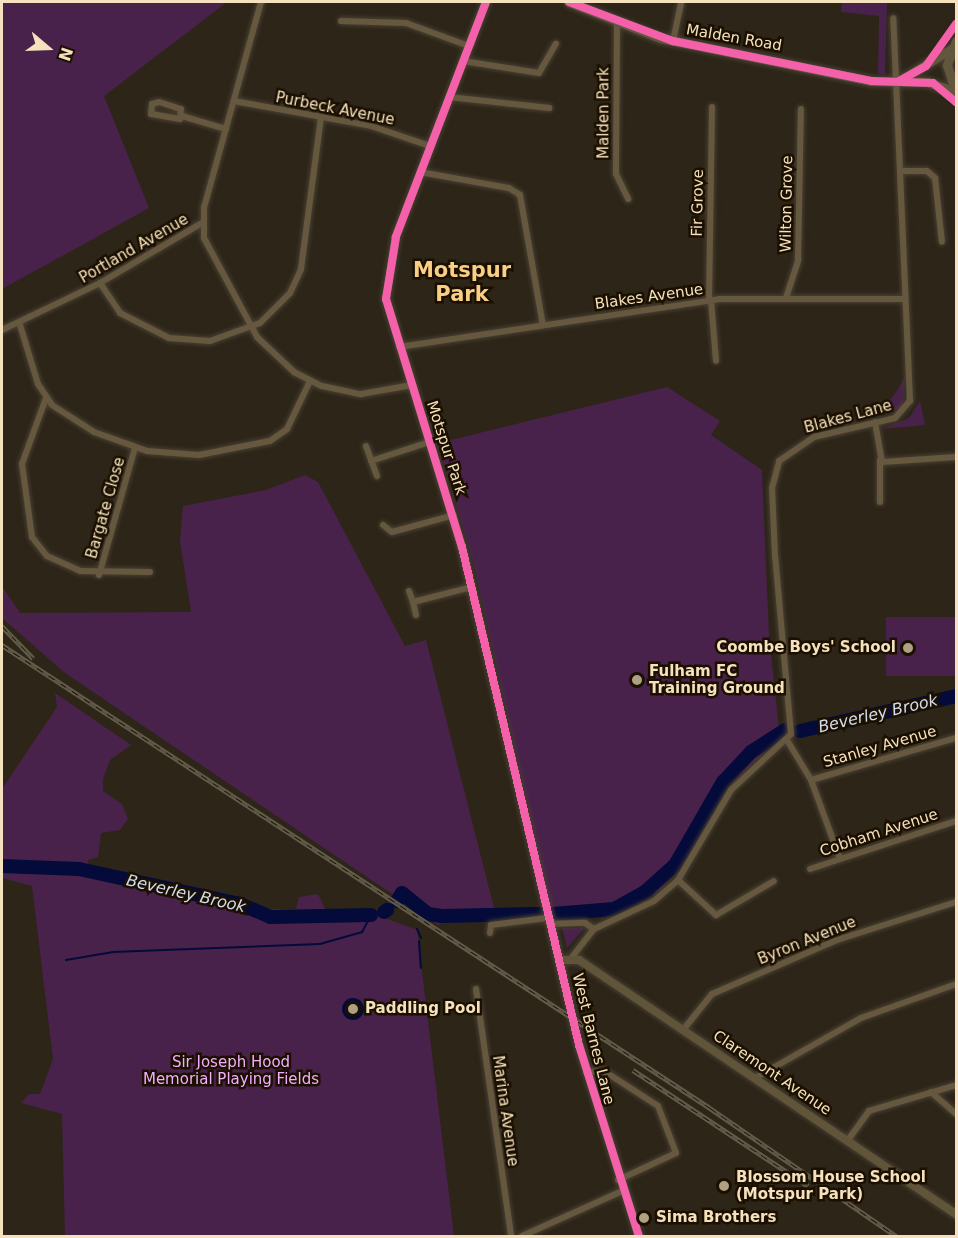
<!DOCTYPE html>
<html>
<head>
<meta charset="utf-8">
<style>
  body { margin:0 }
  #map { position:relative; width:958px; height:1238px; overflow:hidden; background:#2c2518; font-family:"DejaVu Sans",sans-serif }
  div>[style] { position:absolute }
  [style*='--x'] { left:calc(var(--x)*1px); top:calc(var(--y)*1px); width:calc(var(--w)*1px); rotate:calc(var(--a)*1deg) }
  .green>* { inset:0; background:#49224c; transform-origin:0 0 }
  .water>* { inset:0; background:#040b3a }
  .round { border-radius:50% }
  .stream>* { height:2px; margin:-1px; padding:0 1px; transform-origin:1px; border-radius:1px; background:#040b3a }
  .river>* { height:14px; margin:-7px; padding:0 7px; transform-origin:7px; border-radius:7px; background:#040b3a }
  .roads { filter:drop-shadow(0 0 2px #494033) drop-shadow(0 0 2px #494033) }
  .street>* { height:6px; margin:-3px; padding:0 3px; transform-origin:3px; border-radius:3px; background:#65583e }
  .secondary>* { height:8px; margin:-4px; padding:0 4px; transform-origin:4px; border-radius:4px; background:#605439 }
  .primary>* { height:9px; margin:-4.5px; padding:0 4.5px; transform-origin:4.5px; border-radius:4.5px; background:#62563c }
  .rail>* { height:4.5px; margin-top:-2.25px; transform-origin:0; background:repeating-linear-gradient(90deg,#1b1000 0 7px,#635b49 0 14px); box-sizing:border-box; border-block:2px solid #635b49 }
  .cycleway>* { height:8px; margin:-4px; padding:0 4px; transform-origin:4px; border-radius:4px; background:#f560ab }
  .dots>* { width:16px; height:16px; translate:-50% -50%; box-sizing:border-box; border:3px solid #1b1000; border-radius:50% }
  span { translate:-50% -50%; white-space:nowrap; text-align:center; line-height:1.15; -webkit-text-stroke:5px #1b1000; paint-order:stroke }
  .street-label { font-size:15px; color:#f5e1bd }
  .poi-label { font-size:15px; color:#f5e1bd; font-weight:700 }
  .right { translate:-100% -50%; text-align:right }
  .left { translate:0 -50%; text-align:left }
  .park-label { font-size:15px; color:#f3aeff }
  .water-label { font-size:16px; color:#d3ddee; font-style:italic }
  .district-label { font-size:21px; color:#f9cf85; font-weight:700 }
  .frame { position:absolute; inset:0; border:3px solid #f5e1bd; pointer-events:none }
  .north { position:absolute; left:18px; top:18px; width:60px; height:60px; -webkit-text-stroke:4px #1b1000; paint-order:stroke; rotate:109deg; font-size:16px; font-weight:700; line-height:24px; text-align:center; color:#f5e1bd }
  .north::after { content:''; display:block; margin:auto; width:21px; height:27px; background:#f5e1bd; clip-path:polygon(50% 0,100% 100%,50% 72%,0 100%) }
</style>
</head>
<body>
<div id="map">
  <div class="green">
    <div style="clip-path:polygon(2px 2px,227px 2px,104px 96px,149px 208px,2px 289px)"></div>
    <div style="clip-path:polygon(842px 2px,887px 2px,885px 75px,878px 73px,879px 16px,841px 12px)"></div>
    <div style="clip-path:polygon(905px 376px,903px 407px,877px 417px,897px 391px)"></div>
    <div style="clip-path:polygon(667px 387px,720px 421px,711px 435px,762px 470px,769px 636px,780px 738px,727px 788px,689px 855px,661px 890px,609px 916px,553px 918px,473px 562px,438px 443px)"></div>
    <div style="clip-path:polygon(920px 401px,925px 425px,882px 429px,909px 418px)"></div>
    <div style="clip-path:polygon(305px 475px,318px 482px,405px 646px,426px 640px,494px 908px,528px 908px,530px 918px,451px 919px,438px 925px,65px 673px,2px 618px,2px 586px,20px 613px,191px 612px,180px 541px,183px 506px,266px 490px)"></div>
    <div style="left:956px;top:617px;width:59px;height:70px;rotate:90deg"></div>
    <div style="clip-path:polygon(55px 693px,131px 745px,110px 760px,103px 779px,103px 791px,122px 804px,128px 819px,120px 830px,101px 833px,98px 857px,88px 860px,88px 868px,269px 909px,296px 909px,299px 897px,318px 894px,326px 911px,363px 910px,417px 930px,454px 1236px,65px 1236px,62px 1114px,21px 1103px,29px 1094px,40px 1094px,53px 1059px,32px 886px,2px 878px,2px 789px,57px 707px)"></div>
    <div style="clip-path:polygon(562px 928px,583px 928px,583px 930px,567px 948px)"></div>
  </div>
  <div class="water">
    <div class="round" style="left:342px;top:998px;width:22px;height:22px"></div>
  </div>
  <div class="stream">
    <div style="--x:424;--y:918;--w:6;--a:-59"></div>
    <div style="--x:417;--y:929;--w:10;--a:66"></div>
    <div style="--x:419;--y:941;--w:27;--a:86"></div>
    <div style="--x:66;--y:960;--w:48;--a:-9.7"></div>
    <div style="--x:113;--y:952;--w:207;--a:-2.2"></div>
    <div style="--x:320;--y:944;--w:44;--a:-15.9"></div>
    <div style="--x:362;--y:932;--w:19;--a:-62"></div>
  </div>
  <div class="river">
    <div style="--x:800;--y:731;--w:160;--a:-12.6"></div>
    <div style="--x:2;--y:866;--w:77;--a:2.2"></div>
    <div style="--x:79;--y:869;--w:165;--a:12.3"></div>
    <div style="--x:240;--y:904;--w:33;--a:23"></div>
    <div style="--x:270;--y:917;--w:101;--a:-1.1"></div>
    <div style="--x:397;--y:901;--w:9;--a:-58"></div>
    <div style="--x:402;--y:893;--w:33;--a:39"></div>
    <div style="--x:428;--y:914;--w:14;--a:8"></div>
    <div style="--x:442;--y:916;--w:97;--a:-1.2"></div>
    <div style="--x:384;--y:912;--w:4;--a:-34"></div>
    <div style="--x:552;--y:914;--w:62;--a:-4.6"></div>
    <div style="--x:614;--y:909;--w:37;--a:-29"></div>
    <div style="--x:646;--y:891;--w:39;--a:-42"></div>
    <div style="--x:675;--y:865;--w:96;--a:-60"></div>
    <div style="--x:723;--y:782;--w:41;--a:-47"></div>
    <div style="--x:751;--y:752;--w:40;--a:-32.9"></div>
  </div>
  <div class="roads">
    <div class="street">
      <div style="--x:261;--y:2;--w:214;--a:105.5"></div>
      <div style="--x:204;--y:208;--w:30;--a:90"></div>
      <div style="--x:204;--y:238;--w:112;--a:61.8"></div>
      <div style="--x:257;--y:337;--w:51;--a:43.4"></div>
      <div style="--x:294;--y:372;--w:31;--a:27"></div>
      <div style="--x:322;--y:386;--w:40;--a:12"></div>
      <div style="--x:361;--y:394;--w:52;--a:-10"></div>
      <div style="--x:341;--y:21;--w:65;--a:1.8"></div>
      <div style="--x:406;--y:23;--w:67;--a:20.1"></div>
      <div style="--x:617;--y:24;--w:150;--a:90.4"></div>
      <div style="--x:616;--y:174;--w:28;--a:64"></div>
      <div style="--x:673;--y:41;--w:40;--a:-78"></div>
      <div style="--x:463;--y:61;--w:77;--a:9"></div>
      <div style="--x:539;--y:73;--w:34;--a:-60"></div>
      <div style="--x:449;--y:97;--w:101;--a:6.3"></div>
      <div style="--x:234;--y:101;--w:139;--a:10.3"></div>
      <div style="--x:371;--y:126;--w:62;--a:18.7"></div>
      <div style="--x:159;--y:102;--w:23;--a:18"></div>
      <div style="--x:181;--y:109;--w:10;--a:96"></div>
      <div style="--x:180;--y:119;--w:29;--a:-170"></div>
      <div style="--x:151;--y:114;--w:10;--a:-84"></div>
      <div style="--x:152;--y:104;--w:7;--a:-16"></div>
      <div style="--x:182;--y:116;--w:46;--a:16.5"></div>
      <div style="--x:903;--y:171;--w:24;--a:0"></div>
      <div style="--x:927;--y:171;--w:11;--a:41"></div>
      <div style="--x:935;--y:178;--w:64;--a:83.8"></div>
      <div style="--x:420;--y:172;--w:90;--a:10.2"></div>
      <div style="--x:509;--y:188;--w:13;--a:32"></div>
      <div style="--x:520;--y:195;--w:132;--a:80"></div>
      <div style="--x:100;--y:283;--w:36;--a:56"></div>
      <div style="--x:120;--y:313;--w:55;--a:27"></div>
      <div style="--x:169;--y:338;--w:41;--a:4.2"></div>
      <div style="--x:210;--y:341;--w:53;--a:-19.8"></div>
      <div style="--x:260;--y:323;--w:42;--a:-45"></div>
      <div style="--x:290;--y:293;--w:26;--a:-65"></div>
      <div style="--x:301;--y:269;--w:153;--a:-82.5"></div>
      <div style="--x:786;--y:298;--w:40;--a:-72"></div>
      <div style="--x:798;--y:260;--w:151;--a:-88.9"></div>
      <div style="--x:709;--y:300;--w:193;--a:-89.1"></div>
      <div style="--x:711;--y:300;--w:61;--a:85.3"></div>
      <div style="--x:20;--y:325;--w:62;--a:73"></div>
      <div style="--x:38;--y:384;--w:25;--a:56"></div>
      <div style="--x:52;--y:405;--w:50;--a:32.7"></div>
      <div style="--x:94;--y:432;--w:56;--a:19.7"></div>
      <div style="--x:147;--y:451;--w:52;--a:4.4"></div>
      <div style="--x:199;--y:455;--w:72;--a:-11.2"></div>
      <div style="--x:270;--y:441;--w:21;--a:-35"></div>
      <div style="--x:287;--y:429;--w:53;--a:-64.4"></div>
      <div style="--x:2;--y:330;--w:109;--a:-25.6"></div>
      <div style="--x:100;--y:283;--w:118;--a:-30.5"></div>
      <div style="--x:399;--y:347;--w:324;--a:-8.5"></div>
      <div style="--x:719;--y:299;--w:185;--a:0"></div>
      <div style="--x:46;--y:398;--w:70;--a:110"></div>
      <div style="--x:22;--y:464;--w:74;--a:82.2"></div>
      <div style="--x:32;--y:537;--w:24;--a:52"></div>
      <div style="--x:47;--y:556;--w:36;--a:24"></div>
      <div style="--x:80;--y:571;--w:70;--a:0.8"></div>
      <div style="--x:875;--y:422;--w:41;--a:80.1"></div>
      <div style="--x:882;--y:462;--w:74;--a:-3.9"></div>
      <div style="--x:366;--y:446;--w:32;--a:70"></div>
      <div style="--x:880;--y:460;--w:42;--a:90"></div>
      <div style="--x:371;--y:461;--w:61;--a:-18.1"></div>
      <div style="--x:383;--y:525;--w:11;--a:38"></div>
      <div style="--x:392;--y:532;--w:64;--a:-15.3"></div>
      <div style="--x:99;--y:575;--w:132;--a:-74.2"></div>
      <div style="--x:409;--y:591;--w:12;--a:70"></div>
      <div style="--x:416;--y:615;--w:13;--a:-103"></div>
      <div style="--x:413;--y:602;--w:61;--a:-14.3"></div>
      <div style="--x:787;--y:740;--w:47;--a:59"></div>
      <div style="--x:811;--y:780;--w:81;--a:69.8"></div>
      <div style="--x:811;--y:780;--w:151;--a:-16.2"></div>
      <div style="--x:810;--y:869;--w:154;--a:-18.2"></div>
      <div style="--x:678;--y:880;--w:52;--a:42.6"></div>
      <div style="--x:716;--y:915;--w:67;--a:-30.4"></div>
      <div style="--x:549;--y:924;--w:36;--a:-2"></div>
      <div style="--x:585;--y:923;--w:11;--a:34"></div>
      <div style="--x:490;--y:933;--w:8;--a:-83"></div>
      <div style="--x:491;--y:925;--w:56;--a:-7.1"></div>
      <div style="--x:572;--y:957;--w:36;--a:-52"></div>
      <div style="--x:594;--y:929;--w:66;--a:-25"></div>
      <div style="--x:654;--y:901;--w:32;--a:-41"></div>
      <div style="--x:678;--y:880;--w:104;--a:-59.5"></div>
      <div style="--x:731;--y:790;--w:82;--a:-43"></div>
      <div style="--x:791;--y:734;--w:179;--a:-95.1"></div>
      <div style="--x:775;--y:556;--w:68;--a:-92.5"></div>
      <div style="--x:772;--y:488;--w:28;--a:-75"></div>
      <div style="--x:779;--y:461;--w:42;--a:-34.4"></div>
      <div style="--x:814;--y:437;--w:83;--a:-13.2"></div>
      <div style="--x:895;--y:418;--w:23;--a:-49"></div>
      <div style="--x:910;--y:401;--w:383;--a:-92.5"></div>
      <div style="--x:476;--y:989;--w:249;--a:81.9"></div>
      <div style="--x:683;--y:1030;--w:46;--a:-51.1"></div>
      <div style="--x:712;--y:994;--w:136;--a:-23.4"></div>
      <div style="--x:837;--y:940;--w:125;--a:-17.7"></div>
      <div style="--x:586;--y:1072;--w:18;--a:-3"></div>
      <div style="--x:604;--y:1071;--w:64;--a:32.9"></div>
      <div style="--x:658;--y:1106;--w:50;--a:69"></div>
      <div style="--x:676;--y:1153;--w:64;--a:155"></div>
      <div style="--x:755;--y:1078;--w:122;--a:-29.5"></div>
      <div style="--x:861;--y:1018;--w:101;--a:-19.7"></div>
      <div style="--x:931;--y:1092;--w:33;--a:41"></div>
      <div style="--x:848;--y:1140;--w:36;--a:-54"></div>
      <div style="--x:869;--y:1111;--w:91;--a:-16.6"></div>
      <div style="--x:522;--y:1236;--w:110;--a:-24.2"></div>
    </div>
    <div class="secondary">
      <div style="--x:486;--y:2;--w:252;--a:111"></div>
      <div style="--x:396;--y:237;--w:63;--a:99.2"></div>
      <div style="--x:386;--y:299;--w:259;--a:73"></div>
      <div style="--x:462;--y:547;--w:512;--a:76.78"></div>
      <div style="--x:579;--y:1045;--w:200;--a:72.6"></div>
      <div style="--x:559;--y:960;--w:20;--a:0"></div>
      <div style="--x:579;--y:960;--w:455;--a:34"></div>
    </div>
    <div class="primary">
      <div style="--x:569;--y:2;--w:98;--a:21.6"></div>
      <div style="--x:660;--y:38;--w:215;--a:11.5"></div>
      <div style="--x:871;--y:81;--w:56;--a:1"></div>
      <div style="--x:927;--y:82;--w:31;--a:19"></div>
      <div style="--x:956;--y:41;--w:26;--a:111"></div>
      <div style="--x:947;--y:65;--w:28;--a:72"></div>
      <div style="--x:899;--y:81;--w:61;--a:-31.6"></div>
    </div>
  </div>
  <div class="rail">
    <div style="--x:2;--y:626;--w:45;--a:45.9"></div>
    <div style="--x:2;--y:645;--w:846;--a:33.18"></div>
    <div style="--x:710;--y:1108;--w:226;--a:34.5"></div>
    <div style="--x:633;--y:1070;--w:210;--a:33.5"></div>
  </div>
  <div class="cycleway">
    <div style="--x:486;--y:2;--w:252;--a:111"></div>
    <div style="--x:396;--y:237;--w:63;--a:99.2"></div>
    <div style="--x:386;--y:299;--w:259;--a:73"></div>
    <div style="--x:462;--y:547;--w:512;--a:76.78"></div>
    <div style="--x:579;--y:1045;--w:200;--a:72.6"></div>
    <div style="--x:569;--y:2;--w:111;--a:20.6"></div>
    <div style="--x:673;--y:41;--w:202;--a:11.4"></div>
    <div style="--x:871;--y:81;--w:62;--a:1.8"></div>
    <div style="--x:933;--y:83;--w:30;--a:40"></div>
    <div style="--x:899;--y:81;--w:31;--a:-29"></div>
    <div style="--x:926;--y:66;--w:52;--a:-54.5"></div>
  </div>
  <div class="dots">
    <div style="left:908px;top:648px;background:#af9f83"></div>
    <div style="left:637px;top:680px;background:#af9f83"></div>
    <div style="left:353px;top:1009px;background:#af9f83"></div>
    <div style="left:724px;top:1186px;background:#af9f83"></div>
    <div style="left:644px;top:1218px;background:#af9f83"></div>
  </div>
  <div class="street-label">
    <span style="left:734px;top:38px;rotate:10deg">Malden Road</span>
    <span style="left:335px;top:109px;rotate:11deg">Purbeck Avenue</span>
    <span style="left:604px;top:113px;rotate:-90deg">Malden Park</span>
    <span style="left:698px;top:203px;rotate:-89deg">Fir Grove</span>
    <span style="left:787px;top:204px;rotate:-89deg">Wilton Grove</span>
    <span style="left:134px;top:249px;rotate:-30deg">Portland Avenue</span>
    <span style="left:649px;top:297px;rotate:-8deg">Blakes Avenue</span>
    <span style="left:848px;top:417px;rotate:-15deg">Blakes Lane</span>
    <span style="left:446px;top:448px;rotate:72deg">Motspur Park</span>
    <span style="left:106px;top:508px;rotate:-74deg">Bargate Close</span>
    <span style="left:880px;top:747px;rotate:-16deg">Stanley Avenue</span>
    <span style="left:879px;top:833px;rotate:-18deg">Cobham Avenue</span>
    <span style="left:807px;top:941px;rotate:-22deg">Byron Avenue</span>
    <span style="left:593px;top:1039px;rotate:76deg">West Barnes Lane</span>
    <span style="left:772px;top:1073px;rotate:34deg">Claremont Avenue</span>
    <span style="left:505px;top:1111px;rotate:82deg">Marina Avenue</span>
  </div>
  <div class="poi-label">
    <span class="right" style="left:896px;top:648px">Coombe Boys' School</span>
    <span class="left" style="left:649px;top:680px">Fulham FC<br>Training Ground</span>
    <span class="left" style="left:365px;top:1009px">Paddling Pool</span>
    <span class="left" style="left:736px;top:1186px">Blossom House School<br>(Motspur Park)</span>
    <span class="left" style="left:656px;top:1218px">Sima Brothers</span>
  </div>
  <div class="park-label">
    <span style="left:231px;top:1071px">Sir Joseph Hood<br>Memorial Playing Fields</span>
  </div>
  <div class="water-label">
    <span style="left:878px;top:714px;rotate:-13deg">Beverley Brook</span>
    <span style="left:186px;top:894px;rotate:13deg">Beverley Brook</span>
  </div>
  <div class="district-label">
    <span style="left:462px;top:282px">Motspur<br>Park</span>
  </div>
  <div class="frame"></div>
  <div class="north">N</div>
</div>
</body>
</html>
